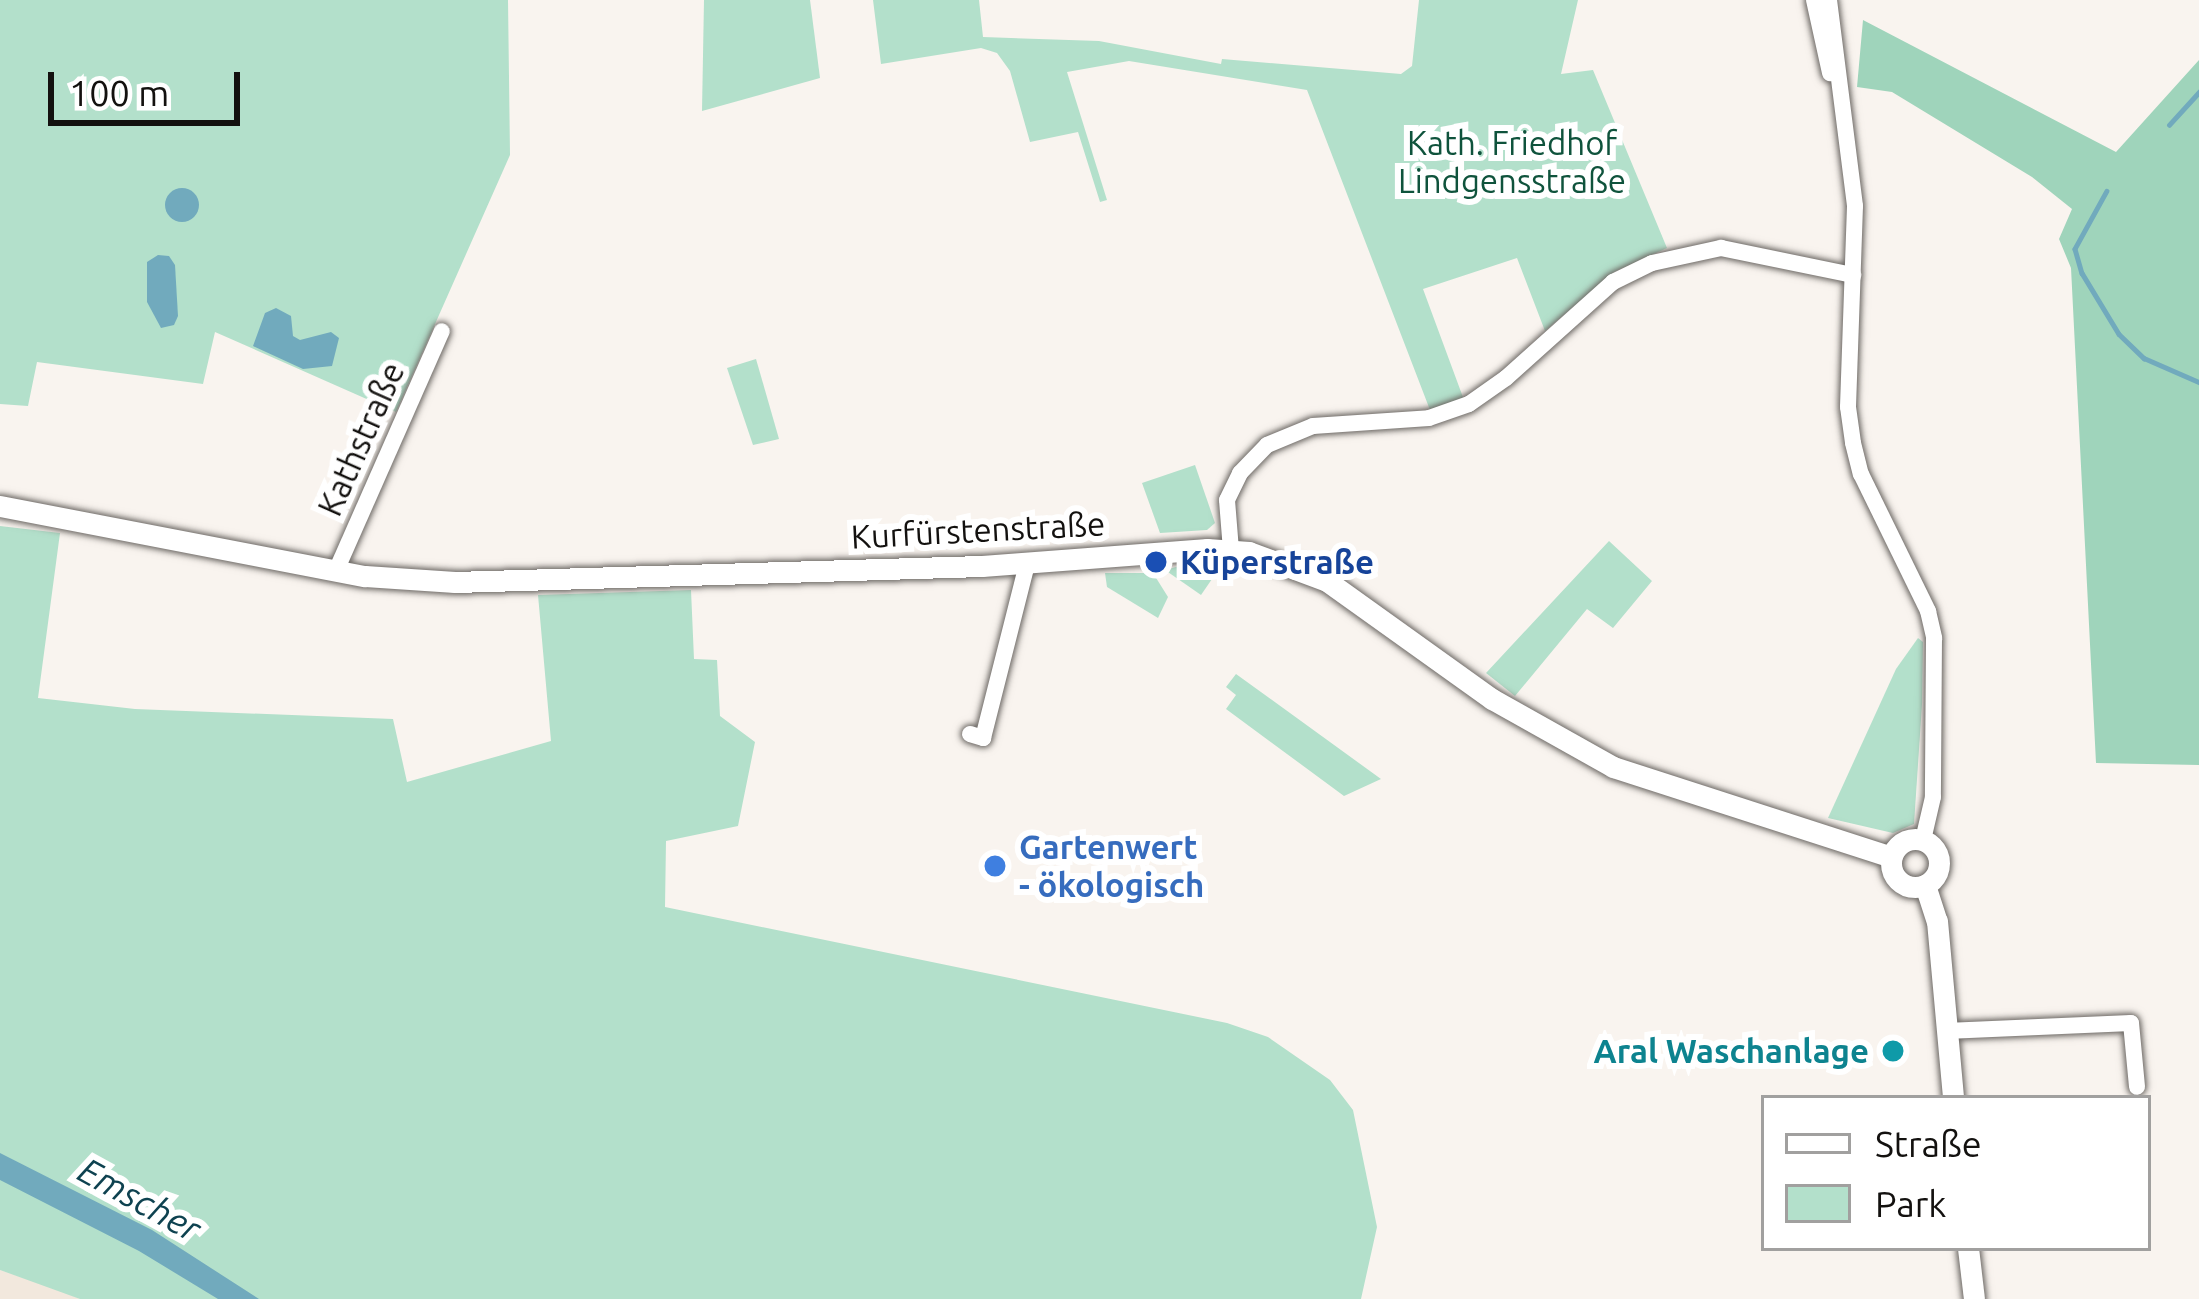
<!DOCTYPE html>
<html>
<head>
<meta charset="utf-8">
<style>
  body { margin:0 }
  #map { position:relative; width:2199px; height:1299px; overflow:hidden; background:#f9f4ef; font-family:Ubuntu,sans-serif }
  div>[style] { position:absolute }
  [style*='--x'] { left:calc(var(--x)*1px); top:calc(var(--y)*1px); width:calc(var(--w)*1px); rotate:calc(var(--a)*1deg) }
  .built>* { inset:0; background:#f2e8dd }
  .green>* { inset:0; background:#b3e0cb }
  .forest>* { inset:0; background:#9fd4bb }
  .water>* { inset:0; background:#71aabd }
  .round { border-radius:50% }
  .stream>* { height:4.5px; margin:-2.25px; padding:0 2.25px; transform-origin:2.25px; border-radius:2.25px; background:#71aabd }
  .roads { filter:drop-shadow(0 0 3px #6d6965) drop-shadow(0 0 3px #6d6965) }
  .minor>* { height:16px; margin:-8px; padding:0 8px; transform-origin:8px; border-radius:8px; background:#fff }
  .major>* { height:21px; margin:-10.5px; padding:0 10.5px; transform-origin:10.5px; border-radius:10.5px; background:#fff }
  .major>.ring { margin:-10.5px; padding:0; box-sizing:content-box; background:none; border:21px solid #fff; border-radius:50% }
  .dots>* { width:33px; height:33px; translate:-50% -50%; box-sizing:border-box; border:6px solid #fff; border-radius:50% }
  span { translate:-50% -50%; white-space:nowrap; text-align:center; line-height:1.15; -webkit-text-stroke:12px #fff; paint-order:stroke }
  .park-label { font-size:33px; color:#0f533c }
  .street-label { font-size:33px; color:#13110f }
  .transit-label { font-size:33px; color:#164399; font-weight:700 }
  .left { translate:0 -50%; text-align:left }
  .shop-label { font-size:33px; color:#366cbe; font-weight:700 }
  .culture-label { font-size:33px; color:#0d838f; font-weight:700 }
  .right { translate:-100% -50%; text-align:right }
  .water-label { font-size:36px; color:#0e4250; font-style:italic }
  .legend { position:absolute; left:1761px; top:1095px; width:390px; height:156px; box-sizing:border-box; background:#fff; border:3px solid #a1a09f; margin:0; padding:15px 21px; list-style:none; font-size:36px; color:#13110f }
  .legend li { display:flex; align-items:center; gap:24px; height:60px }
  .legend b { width:60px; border:3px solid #a1a09f }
  .scale { position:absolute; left:48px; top:72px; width:192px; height:54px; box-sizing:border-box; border:6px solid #13110f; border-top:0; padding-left:15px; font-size:36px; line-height:42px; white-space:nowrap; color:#13110f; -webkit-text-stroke:9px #fff; paint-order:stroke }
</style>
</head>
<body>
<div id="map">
  <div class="built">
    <div style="clip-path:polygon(0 1270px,63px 1291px,80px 1299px,0 1299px)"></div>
  </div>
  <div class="green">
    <div style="clip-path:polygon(0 0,508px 0,510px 155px,396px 412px,215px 332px,203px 384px,37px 362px,28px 406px,0 404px)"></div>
    <div style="clip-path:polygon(704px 0,810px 0,820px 78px,702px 111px)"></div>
    <div style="clip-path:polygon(873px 0,979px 0,983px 37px,1099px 41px,1221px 64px,1222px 59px,1401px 74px,1412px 66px,1419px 0,1578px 0,1561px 74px,1593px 70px,1667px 248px,1614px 272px,1545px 331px,1517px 258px,1423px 289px,1464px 400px,1430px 410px,1307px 90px,1129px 61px,1067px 72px,1107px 200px,1100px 202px,1078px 132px,1030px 142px,1010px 71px,997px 53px,981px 48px,881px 64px)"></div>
    <div style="clip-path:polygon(756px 359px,779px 439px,753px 445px,727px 368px)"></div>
    <div style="clip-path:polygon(1195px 465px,1215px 523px,1207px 530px,1160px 533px,1142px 483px)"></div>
    <div style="clip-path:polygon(0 526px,60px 533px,38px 698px,135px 709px,393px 719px,407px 782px,551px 741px,538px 595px,691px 590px,694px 659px,717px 660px,720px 716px,755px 742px,738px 826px,666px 841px,665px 907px,1227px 1023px,1268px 1037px,1330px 1080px,1353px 1110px,1377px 1227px,1361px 1299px,80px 1299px,0 1270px)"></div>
    <div style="clip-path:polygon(1609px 541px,1652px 581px,1613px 628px,1587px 609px,1515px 696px,1486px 673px)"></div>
    <div style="clip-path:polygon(1194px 562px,1223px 563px,1201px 595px,1165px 570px)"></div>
    <div style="clip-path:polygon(1105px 573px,1153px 573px,1168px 597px,1158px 618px,1107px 587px)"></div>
    <div style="clip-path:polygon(1918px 638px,1923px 642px,1922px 704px,1914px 824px,1893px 833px,1828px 818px,1896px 669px)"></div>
    <div style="clip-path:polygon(1236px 674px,1381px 779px,1344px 796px,1226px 709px,1236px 695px,1226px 687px)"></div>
  </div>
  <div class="forest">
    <div style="clip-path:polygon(1863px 20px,2116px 152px,2199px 60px,2199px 765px,2096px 763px,2071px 268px,2059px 239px,2072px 209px,2032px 177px,1892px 92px,1857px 87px)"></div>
  </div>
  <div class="water">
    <div class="round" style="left:165px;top:188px;width:34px;height:34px"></div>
    <div style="clip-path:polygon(158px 255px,169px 256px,175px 265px,178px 316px,174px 325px,161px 328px,147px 302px,147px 262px)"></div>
    <div style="clip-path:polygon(276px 308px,291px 316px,293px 336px,300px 340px,331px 332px,339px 338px,332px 366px,303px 369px,253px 346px,265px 313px)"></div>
    <div style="clip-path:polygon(0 1153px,152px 1230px,259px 1299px,218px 1299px,139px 1251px,0 1180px)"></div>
  </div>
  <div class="stream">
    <div style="--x:2169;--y:125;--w:45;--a:-47.7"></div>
    <div style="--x:2107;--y:191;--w:66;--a:118.9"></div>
    <div style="--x:2075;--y:249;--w:25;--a:74"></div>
    <div style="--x:2082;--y:273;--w:71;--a:58.8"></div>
    <div style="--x:2119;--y:334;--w:35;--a:44"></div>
    <div style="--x:2144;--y:358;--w:60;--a:23.6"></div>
  </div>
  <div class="roads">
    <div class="minor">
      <div style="--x:1814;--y:0;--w:75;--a:77.6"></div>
      <div style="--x:1829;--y:0;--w:208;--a:82.8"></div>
      <div style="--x:1855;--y:206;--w:201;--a:92"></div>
      <div style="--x:1848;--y:407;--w:36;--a:82"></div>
      <div style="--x:1853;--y:443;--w:32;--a:76"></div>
      <div style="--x:1861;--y:474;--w:153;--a:63.9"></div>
      <div style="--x:1928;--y:611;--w:28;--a:77"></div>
      <div style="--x:1934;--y:638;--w:159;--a:90.4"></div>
      <div style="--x:1933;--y:797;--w:44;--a:103.1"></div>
      <div style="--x:1231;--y:550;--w:50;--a:-94.6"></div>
      <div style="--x:1227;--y:500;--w:30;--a:-64"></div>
      <div style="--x:1240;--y:473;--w:39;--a:-46"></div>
      <div style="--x:1267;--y:445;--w:50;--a:-22.4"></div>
      <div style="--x:1313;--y:426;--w:116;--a:-3.9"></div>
      <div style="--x:1429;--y:418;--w:42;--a:-19.3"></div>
      <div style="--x:1469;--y:404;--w:45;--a:-35.1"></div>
      <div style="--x:1506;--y:378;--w:144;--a:-41.9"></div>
      <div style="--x:1613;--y:282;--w:43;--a:-26"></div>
      <div style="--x:1652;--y:263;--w:71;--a:-12.3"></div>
      <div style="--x:1721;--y:248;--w:135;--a:11.6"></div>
      <div style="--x:336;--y:571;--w:262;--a:-66.2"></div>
      <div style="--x:970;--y:734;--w:14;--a:17"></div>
      <div style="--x:983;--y:738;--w:179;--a:-75.8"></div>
      <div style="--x:1946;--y:1031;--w:185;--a:-2.5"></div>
      <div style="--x:2131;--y:1023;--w:64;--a:84.6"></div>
    </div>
    <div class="major">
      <div style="--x:0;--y:506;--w:372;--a:10.9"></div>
      <div style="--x:365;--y:576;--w:90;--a:3.8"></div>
      <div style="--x:455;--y:582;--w:527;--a:-1.74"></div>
      <div style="--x:982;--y:566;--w:226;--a:-4.3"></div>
      <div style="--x:1207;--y:549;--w:42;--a:4.1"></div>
      <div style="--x:1249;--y:552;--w:83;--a:20.4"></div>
      <div style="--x:1327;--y:581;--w:203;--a:35.6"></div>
      <div style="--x:1492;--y:699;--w:139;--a:29.3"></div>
      <div style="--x:1613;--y:767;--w:292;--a:17.9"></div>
      <div class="ring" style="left:1891px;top:839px;width:27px;height:27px"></div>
      <div style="--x:1925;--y:885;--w:38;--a:72"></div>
      <div style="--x:1937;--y:921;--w:178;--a:84.8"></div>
      <div style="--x:1968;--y:1248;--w:51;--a:83.3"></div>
    </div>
  </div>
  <div class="dots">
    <div style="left:1156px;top:562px;background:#1a4fb4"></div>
    <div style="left:995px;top:866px;background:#3f7fe0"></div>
    <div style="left:1893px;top:1051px;background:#0f9aa8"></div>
  </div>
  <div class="park-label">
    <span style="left:1512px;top:162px">Kath. Friedhof<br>Lindgensstraße</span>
  </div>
  <div class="street-label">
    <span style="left:361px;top:439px;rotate:-66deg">Kathstraße</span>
    <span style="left:978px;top:530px;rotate:-3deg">Kurfürstenstraße</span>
  </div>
  <div class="transit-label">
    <span class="left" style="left:1180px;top:562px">Küperstraße</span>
  </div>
  <div class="shop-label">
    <span class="left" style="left:1019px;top:866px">Gartenwert<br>- ökologisch</span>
  </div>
  <div class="culture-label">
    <span class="right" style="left:1869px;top:1051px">Aral Waschanlage</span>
  </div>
  <div class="water-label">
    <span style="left:140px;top:1199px;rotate:29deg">Emscher</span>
  </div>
  <ul class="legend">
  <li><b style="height:15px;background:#fff"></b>Straße</li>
  <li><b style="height:33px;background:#b3e0cb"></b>Park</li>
  </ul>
  <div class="scale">100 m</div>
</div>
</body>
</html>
